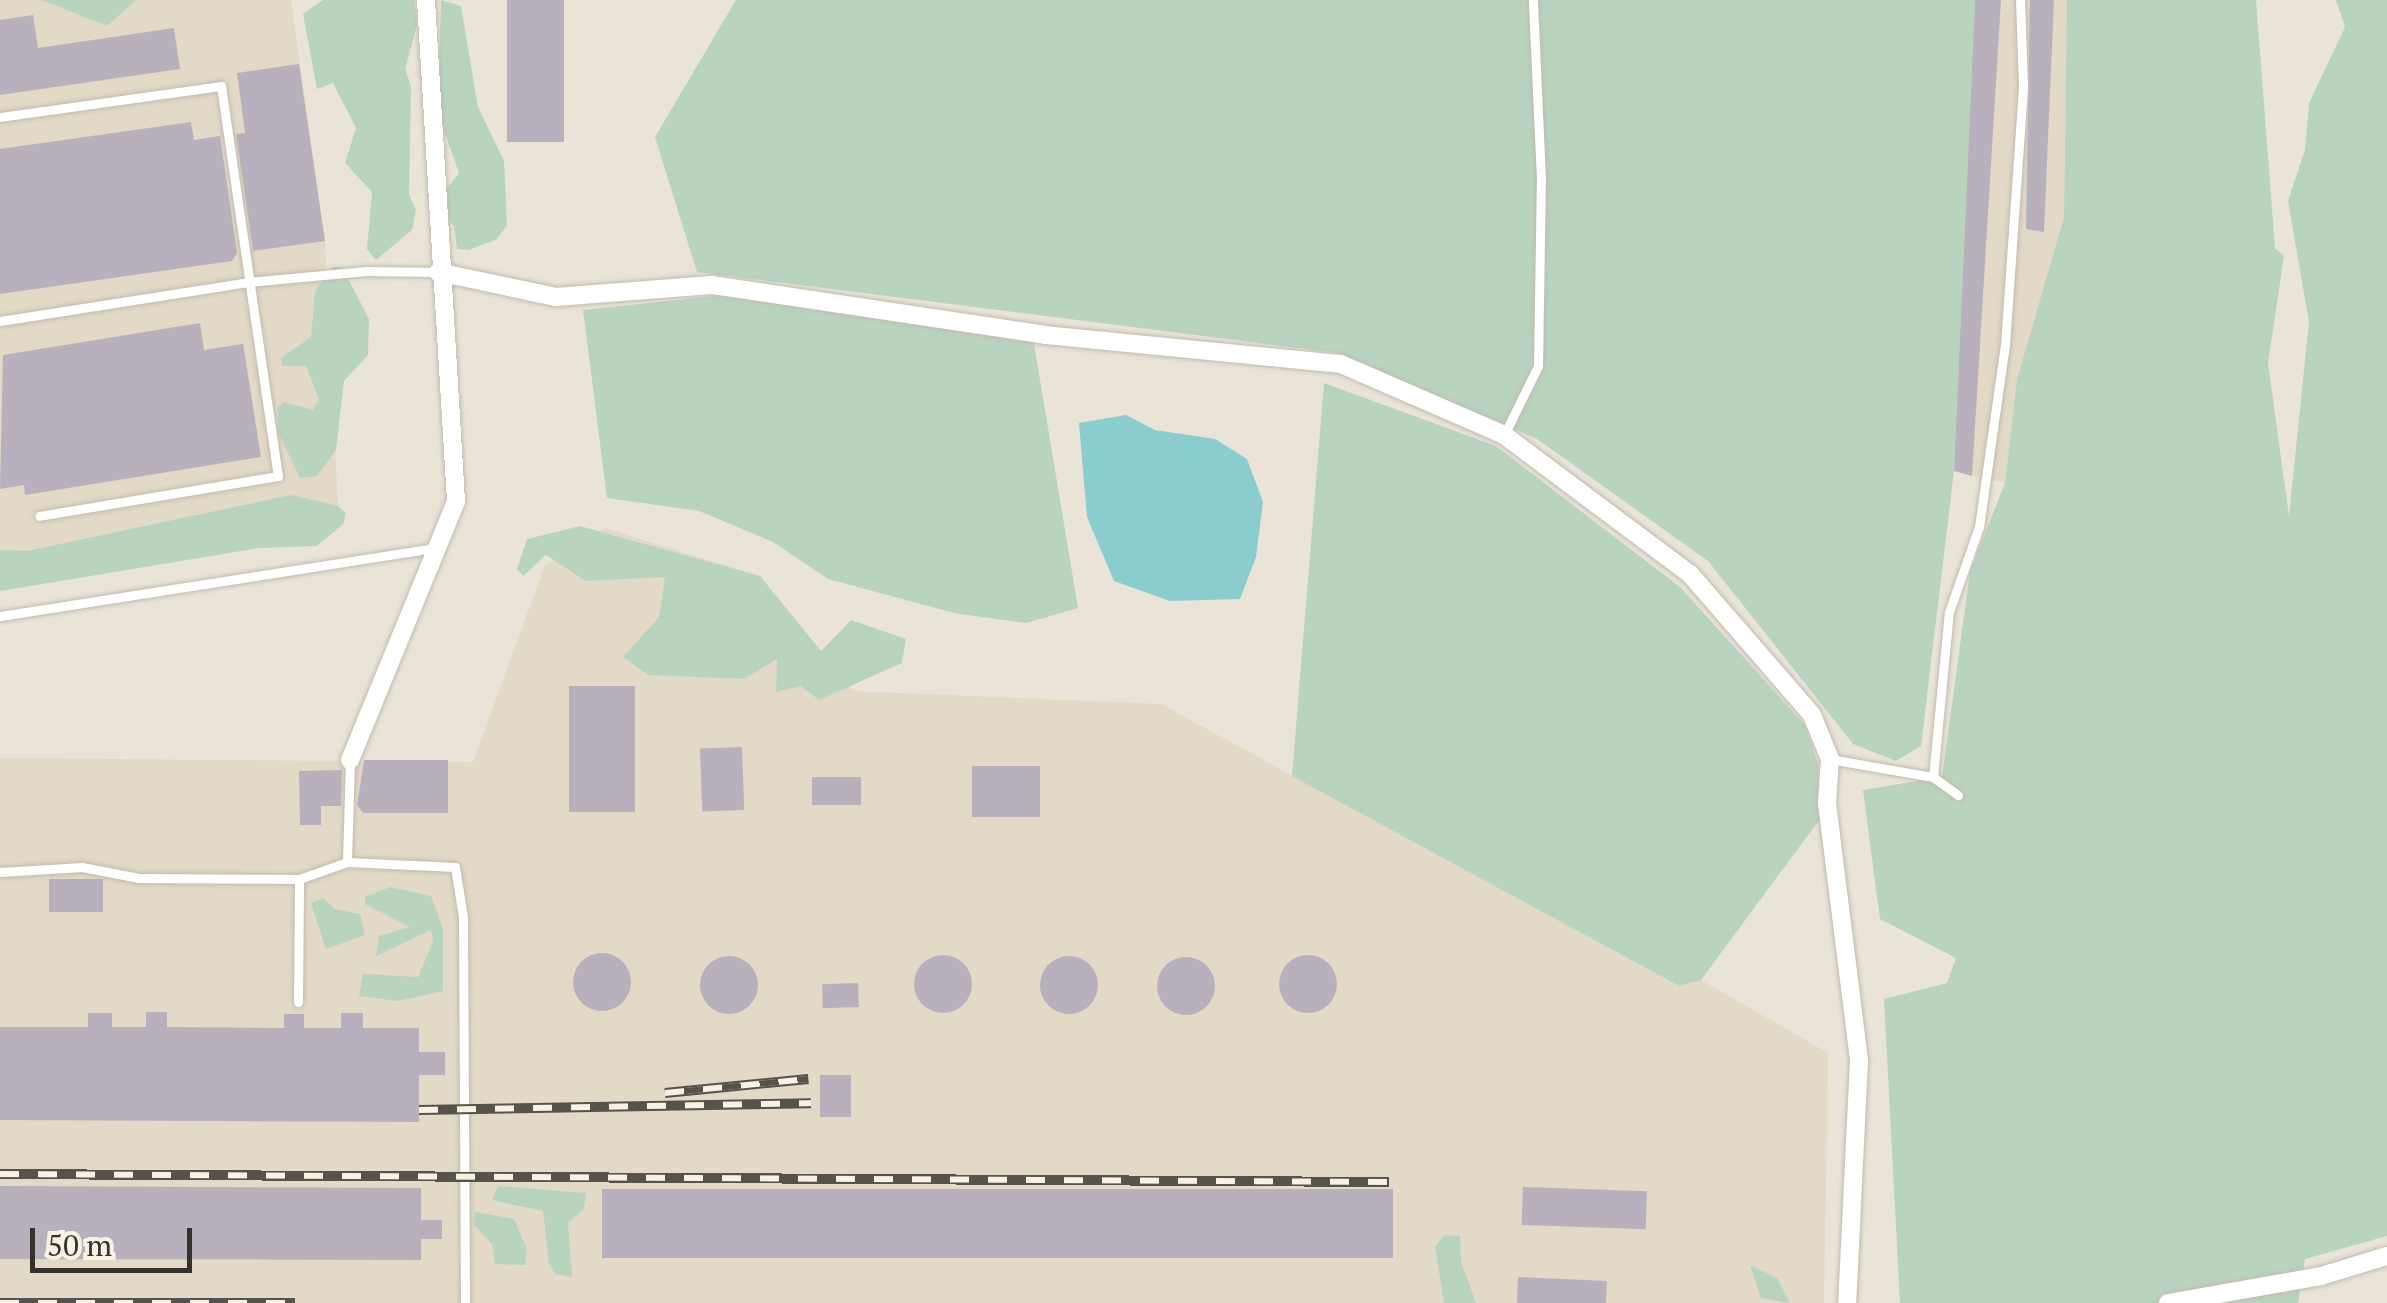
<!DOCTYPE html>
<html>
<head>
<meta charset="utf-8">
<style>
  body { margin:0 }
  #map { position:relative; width:2387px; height:1303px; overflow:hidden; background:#eae4d8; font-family:"PT Serif",serif }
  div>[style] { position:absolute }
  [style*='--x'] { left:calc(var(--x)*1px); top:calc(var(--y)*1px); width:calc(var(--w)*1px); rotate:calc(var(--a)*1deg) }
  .built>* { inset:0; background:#e2d9c6 }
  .green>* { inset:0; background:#b8d4bf }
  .water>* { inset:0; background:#8bcccf }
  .building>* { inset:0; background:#b8b1bd; transform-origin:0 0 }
  .round { border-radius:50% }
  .roads { filter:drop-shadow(0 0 2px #c1bbb0) drop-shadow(0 0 2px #c1bbb0) }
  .service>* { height:9px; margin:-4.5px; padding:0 4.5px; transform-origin:4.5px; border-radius:4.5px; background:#fff }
  .minor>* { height:18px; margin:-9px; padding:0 9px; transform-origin:9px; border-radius:9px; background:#fff }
  .rail>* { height:10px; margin-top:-5px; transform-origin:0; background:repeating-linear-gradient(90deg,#f8f1e5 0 19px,#55534c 0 38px); box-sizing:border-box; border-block:2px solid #55534c }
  span { translate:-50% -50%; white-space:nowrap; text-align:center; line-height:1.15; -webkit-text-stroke:10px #f8f1e5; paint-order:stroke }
  .scale { position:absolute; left:30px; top:1228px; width:162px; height:45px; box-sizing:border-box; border:5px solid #34322d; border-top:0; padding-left:12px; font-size:30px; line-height:35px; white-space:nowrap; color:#34322d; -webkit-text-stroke:8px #f8f1e5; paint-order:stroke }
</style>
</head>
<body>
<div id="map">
  <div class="built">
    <div style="clip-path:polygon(0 0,291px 0,325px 241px,338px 506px,0 555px)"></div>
    <div style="clip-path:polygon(1975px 0,2067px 0,2064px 217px,2017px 379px,2005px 483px,1954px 471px)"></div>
    <div style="clip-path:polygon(605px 528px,760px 576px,853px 691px,1161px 704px,1678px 986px,1701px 980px,1828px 1053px,1824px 1303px,0 1303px,0 758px,473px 762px,545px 565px)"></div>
  </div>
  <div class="green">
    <div style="clip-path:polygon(42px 0,136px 0,107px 26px)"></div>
    <div style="clip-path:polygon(323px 0,414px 0,417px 25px,405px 69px,411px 86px,409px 195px,416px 210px,412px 230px,376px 260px,367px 249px,372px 192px,345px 163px,356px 128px,333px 83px,317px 89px,303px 14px)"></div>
    <div style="clip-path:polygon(441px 0,461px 6px,478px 107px,504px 161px,507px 225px,497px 239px,469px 250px,457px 249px,454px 226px,443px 213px,445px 191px,459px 173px,438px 114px)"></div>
    <div style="clip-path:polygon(736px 0,1975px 0,1954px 471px,1921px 746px,1896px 761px,1853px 744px,1708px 561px,1537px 439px,1338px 353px,697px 272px,655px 137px)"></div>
    <div style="clip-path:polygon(2067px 0,2256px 0,2275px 248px,2284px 256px,2268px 363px,2289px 516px,2309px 322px,2288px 201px,2305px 150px,2309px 103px,2345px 27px,2336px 0,2387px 0,2387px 1236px,2305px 1259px,2298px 1303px,1900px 1303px,1884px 999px,1947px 983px,1956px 958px,1880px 919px,1863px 790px,1942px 777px,1970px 572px,2005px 483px,2017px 379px,2064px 217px)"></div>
    <div style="clip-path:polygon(334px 267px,342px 267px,369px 319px,368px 355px,344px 381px,336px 450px,317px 476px,300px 478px,278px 432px,278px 408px,283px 402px,313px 410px,319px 399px,306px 366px,282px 366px,281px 358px,311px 337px,315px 291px)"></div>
    <div style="clip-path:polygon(723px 295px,1033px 338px,1078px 608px,1026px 623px,954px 613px,828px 579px,773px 542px,699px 511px,607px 498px,583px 310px)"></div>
    <div style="clip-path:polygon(1324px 383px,1496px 446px,1680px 587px,1805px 725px,1818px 764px,1820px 819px,1701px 980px,1679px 986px,1292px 776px)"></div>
    <div style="clip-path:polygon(291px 495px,338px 506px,346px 513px,343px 524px,317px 546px,259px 548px,0 591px,0 550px,27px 551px)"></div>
    <div style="clip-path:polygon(580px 526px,760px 576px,821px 651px,851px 620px,906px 639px,902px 663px,819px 700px,801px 686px,776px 692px,777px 659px,744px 679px,648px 675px,623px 657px,659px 617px,665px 577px,586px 581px,546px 555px,523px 576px,517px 569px,527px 539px)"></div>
    <div style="clip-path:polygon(390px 887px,431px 896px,443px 929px,443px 991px,398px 1001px,359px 996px,363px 974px,418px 977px,433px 942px,431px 930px,376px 956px,379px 936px,410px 927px,365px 904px,365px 897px)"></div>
    <div style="clip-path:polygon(323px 898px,335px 909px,360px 914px,365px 935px,326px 949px,311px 903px)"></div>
    <div style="clip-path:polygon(498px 1186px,586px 1193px,584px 1209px,568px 1223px,572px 1277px,555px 1274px,549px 1263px,543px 1211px,492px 1200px)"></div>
    <div style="clip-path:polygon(475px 1212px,514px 1219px,527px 1249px,525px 1265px,495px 1264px,492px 1244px,473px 1224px)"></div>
    <div style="clip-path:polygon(1444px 1235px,1460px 1236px,1461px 1262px,1476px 1303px,1444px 1303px,1435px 1247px)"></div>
    <div style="clip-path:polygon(1750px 1265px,1777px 1278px,1790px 1303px,1761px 1298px)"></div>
  </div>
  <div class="water">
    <div style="clip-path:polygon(1126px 415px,1155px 430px,1215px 439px,1247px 459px,1263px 502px,1256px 557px,1240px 599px,1170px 601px,1114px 581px,1087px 517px,1079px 423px)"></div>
  </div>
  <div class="building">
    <div style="left:507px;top:0;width:57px;height:142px"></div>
    <div style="clip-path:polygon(1975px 0,2001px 0,1972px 476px,1954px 471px)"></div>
    <div style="clip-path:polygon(2030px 0,2054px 0,2044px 232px,2026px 229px)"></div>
    <div style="clip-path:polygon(33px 15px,38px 48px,174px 28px,180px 69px,0 95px,0 20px)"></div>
    <div style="clip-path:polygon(299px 64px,325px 241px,253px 251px,236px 134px,245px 133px,237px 73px)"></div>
    <div style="clip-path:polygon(191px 122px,194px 140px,220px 136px,237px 253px,232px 261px,0 294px,0 149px)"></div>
    <div style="clip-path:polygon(200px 323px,204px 350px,243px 344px,261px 457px,25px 495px,24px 485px,0 489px,3px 355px)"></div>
    <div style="left:569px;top:686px;width:66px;height:126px"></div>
    <div style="left:742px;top:747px;width:63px;height:42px;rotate:88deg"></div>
    <div style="clip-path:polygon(364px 760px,448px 760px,448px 813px,363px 813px,357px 805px)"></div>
    <div style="left:972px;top:766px;width:68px;height:51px"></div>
    <div style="clip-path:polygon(342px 770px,341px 806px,321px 806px,321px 825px,300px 825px,299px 771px)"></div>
    <div style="left:812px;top:777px;width:49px;height:28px"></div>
    <div style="left:49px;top:879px;width:54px;height:33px"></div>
    <div class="round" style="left:573px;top:953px;width:58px;height:58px"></div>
    <div class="round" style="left:1279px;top:955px;width:58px;height:58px"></div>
    <div class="round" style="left:914px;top:955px;width:58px;height:58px"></div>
    <div class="round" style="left:1040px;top:956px;width:58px;height:58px"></div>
    <div class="round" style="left:700px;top:956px;width:58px;height:58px"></div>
    <div class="round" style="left:1157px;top:957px;width:58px;height:58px"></div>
    <div style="left:858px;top:983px;width:24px;height:36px;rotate:88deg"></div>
    <div style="clip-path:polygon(146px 1012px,167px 1012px,167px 1027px,284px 1028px,284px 1014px,304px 1014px,304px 1028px,341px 1028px,341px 1013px,363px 1013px,363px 1028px,419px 1028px,419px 1052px,445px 1052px,445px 1075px,419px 1075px,419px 1122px,0 1120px,0 1027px,88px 1027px,88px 1013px,112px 1013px,112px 1027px,146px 1027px)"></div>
    <div style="left:820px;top:1075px;width:31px;height:42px"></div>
    <div style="clip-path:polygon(0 1186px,421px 1188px,421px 1220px,442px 1220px,442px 1239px,421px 1239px,421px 1260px,0 1259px)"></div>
    <div style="left:1523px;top:1187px;width:124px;height:38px;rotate:2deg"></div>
    <div style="left:602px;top:1189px;width:791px;height:69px"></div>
    <div style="clip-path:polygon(1518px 1277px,1607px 1281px,1606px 1303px,1517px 1303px)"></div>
  </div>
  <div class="roads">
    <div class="service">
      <div style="--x:0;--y:117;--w:223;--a:-8"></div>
      <div style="--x:221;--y:86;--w:394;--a:81.7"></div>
      <div style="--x:278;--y:476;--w:242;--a:170.5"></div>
      <div style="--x:0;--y:321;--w:251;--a:-8.9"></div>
      <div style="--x:248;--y:282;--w:119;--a:-5.3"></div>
      <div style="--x:366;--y:271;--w:72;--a:0.8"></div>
      <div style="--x:1504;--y:435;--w:77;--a:-63.8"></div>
      <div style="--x:1538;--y:366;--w:187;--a:-89.1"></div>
      <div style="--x:1541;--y:179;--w:179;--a:-92.6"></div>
      <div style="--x:0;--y:616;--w:439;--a:-8.9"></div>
      <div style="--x:1830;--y:759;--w:105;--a:9.9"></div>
      <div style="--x:1933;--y:777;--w:166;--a:-84.5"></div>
      <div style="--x:1949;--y:612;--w:90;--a:-70.6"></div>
      <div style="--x:1979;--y:527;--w:184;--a:-81.9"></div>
      <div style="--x:2005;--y:345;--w:260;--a:-86"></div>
      <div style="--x:2023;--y:86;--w:86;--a:-92"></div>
      <div style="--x:350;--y:760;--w:102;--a:91.7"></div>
      <div style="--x:347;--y:862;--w:108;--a:2.7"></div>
      <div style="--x:455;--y:867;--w:51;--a:80.9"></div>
      <div style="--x:463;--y:917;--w:386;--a:89.7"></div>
      <div style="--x:1933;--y:777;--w:31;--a:36"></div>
      <div style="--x:0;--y:872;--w:82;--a:-3.5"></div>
      <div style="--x:82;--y:867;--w:58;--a:10.9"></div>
      <div style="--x:139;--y:878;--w:160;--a:0.4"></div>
      <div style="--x:298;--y:1002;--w:123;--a:-89.5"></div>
      <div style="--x:299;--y:879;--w:51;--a:-19.5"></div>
    </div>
    <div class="minor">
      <div style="--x:438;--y:272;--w:121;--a:12"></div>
      <div style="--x:556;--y:297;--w:156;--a:-4.4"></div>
      <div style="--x:712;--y:285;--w:337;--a:8.5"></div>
      <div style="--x:1045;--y:335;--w:297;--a:5.6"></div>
      <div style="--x:1341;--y:364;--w:178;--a:23.5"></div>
      <div style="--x:1504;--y:435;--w:232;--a:36.8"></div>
      <div style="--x:1690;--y:574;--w:186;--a:49.1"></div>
      <div style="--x:1812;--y:715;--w:48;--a:67.8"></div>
      <div style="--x:1830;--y:759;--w:44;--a:93.9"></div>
      <div style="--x:1827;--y:803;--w:260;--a:82.9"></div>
      <div style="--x:1859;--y:1061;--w:242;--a:92.8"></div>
      <div style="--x:350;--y:760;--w:280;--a:-67.7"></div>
      <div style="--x:456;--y:501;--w:502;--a:-93.43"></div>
      <div style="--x:2168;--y:1303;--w:155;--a:-10"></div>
      <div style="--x:2321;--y:1276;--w:69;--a:-16.9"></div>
    </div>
  </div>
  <div class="rail">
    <div style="--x:665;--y:1093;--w:144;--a:-5.6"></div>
    <div style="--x:419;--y:1110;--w:392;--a:-1"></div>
    <div style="--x:0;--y:1174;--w:1389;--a:0.33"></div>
    <div style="--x:0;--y:1303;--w:295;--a:0"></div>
  </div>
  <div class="scale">50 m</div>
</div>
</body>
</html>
